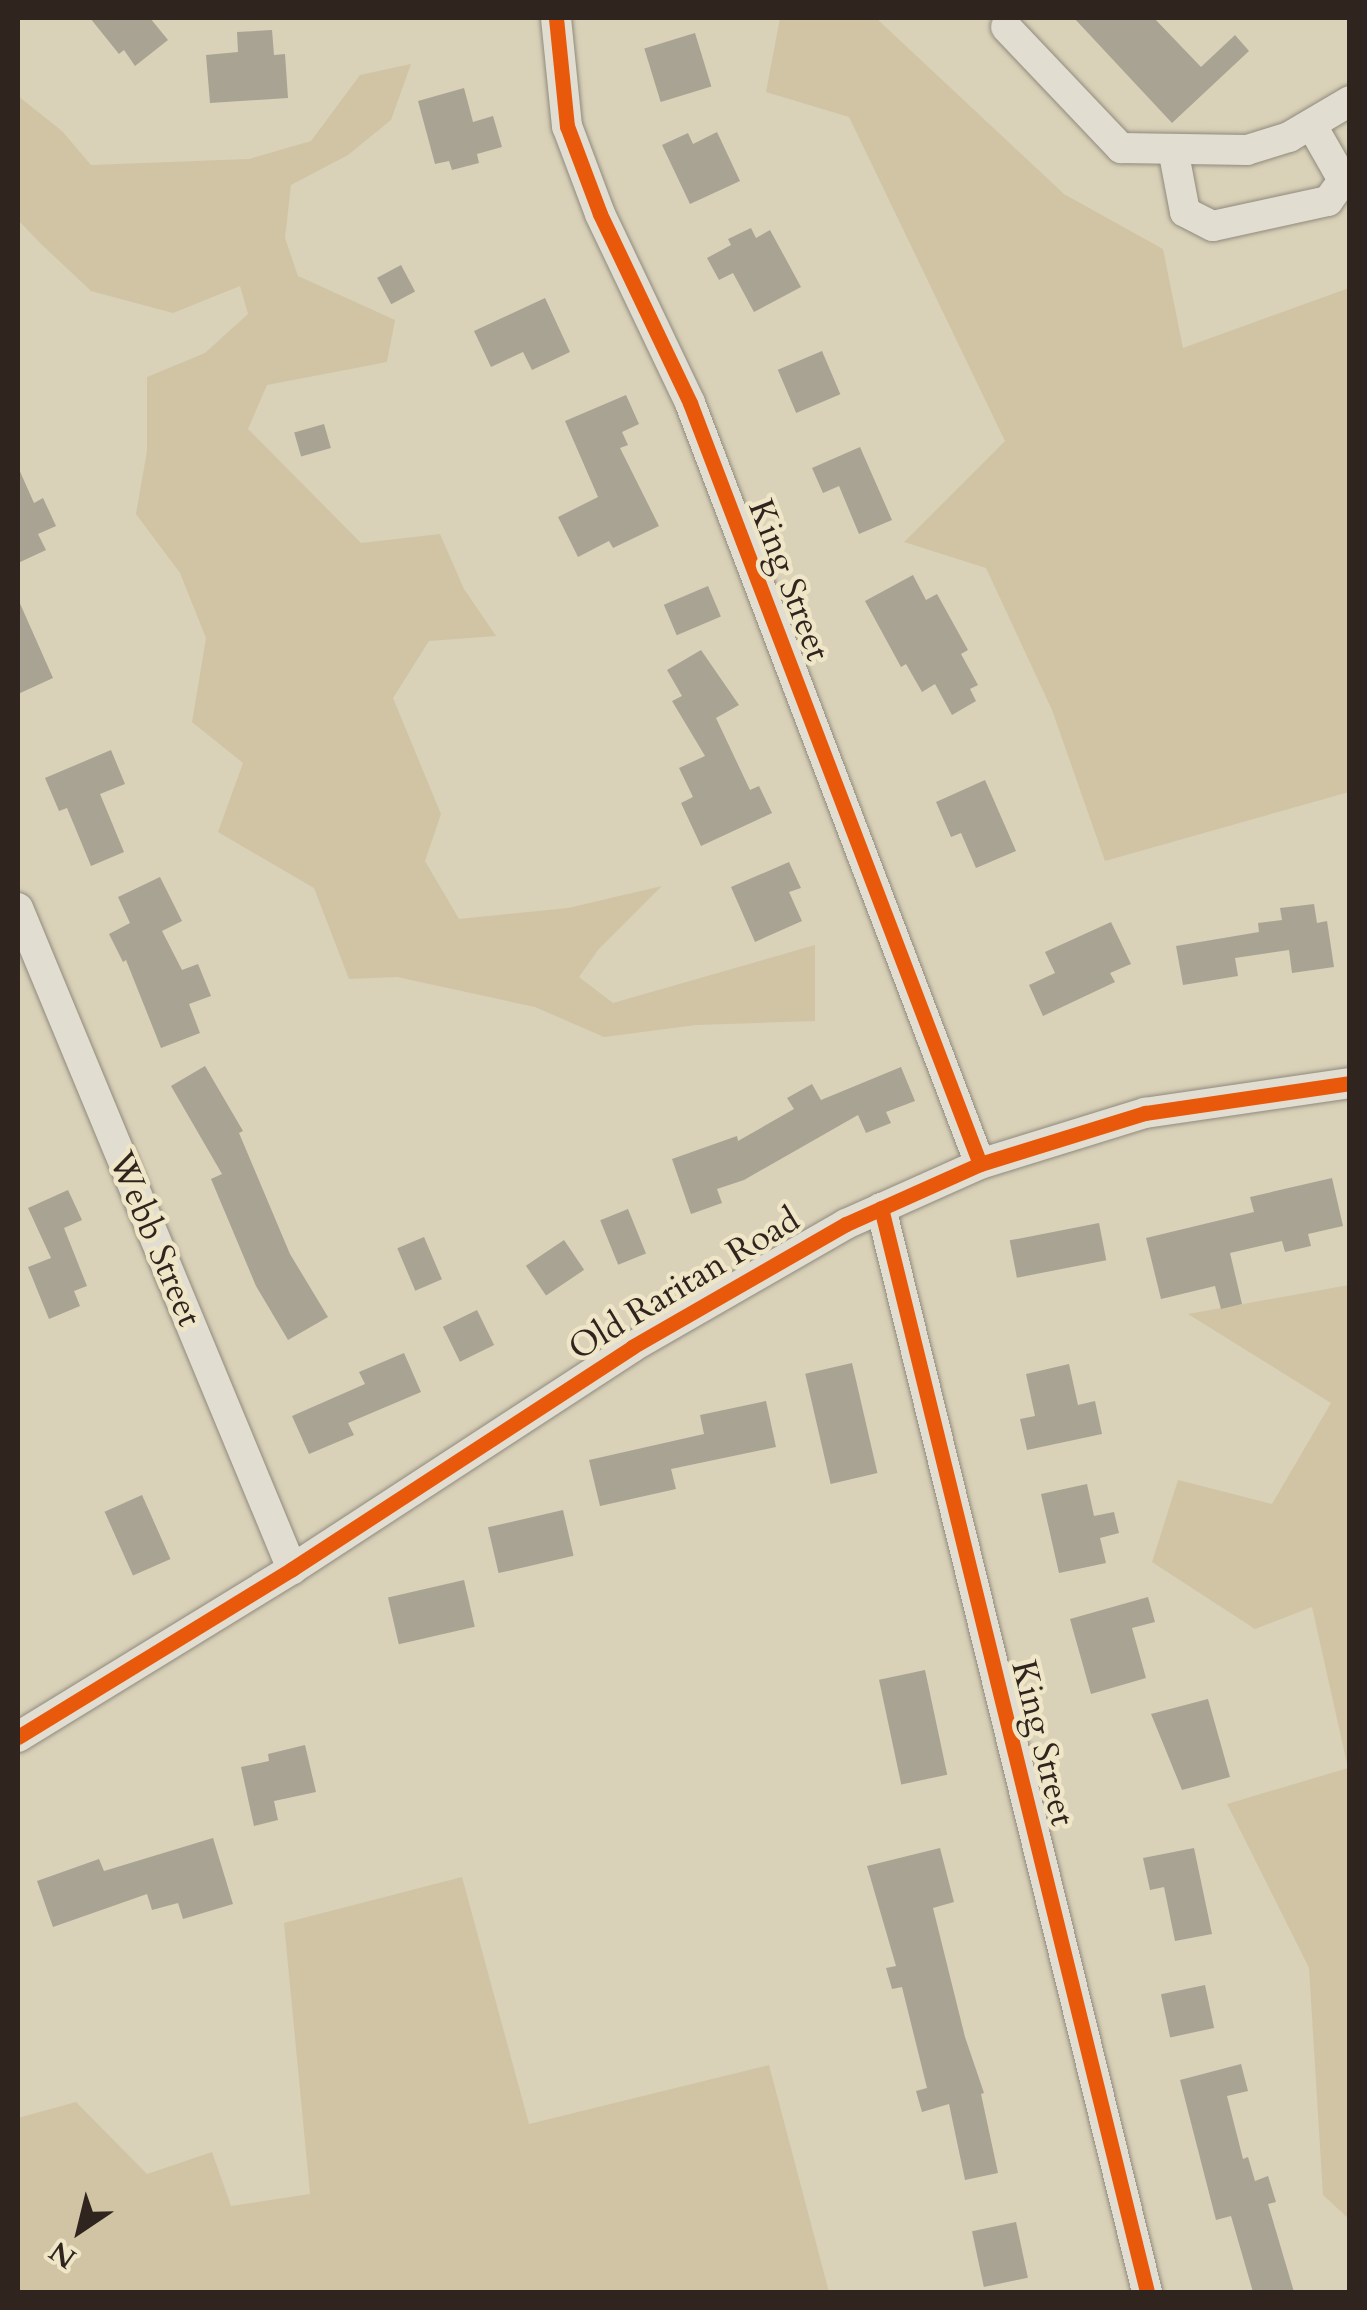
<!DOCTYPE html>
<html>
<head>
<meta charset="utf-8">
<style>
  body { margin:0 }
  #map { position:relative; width:1367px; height:2310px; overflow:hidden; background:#d9d1b8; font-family:Cardo,serif }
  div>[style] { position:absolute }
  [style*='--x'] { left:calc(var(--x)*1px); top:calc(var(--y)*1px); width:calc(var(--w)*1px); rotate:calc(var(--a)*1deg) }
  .green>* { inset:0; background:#d0c4a4 }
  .building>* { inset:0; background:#a9a393; transform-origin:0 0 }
  .roads { filter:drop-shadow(0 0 2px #908a7c) drop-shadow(0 0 2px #908a7c) }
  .minor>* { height:30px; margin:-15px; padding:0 15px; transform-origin:15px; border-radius:15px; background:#e1ddd1 }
  .cycleway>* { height:15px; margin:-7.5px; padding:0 7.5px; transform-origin:7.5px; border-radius:7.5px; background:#e8590c }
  span { translate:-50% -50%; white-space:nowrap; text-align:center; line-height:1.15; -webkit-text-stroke:9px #efe6c8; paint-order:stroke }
  .street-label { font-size:35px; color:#2f241e }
  .frame { position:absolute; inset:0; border:20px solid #2f241e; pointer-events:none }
  .north { position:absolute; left:30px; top:2180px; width:100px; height:100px; -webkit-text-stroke:8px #efe6c8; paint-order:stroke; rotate:215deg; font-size:28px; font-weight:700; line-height:40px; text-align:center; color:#2f241e }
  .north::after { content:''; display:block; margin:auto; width:35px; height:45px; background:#2f241e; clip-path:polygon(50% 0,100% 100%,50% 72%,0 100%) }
</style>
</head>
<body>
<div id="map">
  <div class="green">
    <div style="clip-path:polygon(780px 18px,876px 18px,1064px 194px,1163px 249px,1183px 348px,1349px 288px,1349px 792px,1105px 861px,1052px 710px,986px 568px,904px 542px,1005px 441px,849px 117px,766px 92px)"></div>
    <div style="clip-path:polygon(411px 64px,391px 120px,348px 155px,291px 185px,285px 238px,298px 276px,395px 320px,387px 362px,267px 385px,248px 429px,361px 543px,440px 534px,464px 589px,496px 636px,429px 641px,393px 698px,441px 814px,425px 861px,459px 919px,568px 908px,662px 886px,598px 950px,579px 977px,613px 1003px,815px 945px,815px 1021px,696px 1025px,604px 1037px,535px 1007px,397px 977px,349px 979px,314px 888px,218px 832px,243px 763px,192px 722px,206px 638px,180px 573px,136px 514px,147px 451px,147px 377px,205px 353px,248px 314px,240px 286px,173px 313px,91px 291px,40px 243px,18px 220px,18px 96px,62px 131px,91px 165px,249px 159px,311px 141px,360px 75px)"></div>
    <div style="clip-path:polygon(1349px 1285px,1349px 2219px,1323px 2195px,1309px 1968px,1227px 1804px,1348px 1768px,1312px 1607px,1255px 1629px,1152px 1562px,1178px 1480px,1272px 1504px,1331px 1403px,1188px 1314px)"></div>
    <div style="clip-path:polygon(462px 1877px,529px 2124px,769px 2065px,829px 2292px,18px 2292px,18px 2118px,76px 2102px,147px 2174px,212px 2152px,231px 2206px,310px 2194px,284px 1923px)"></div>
  </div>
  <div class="building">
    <div style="clip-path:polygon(90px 18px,150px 18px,168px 40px,135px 66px,124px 50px,119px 54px)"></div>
    <div style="clip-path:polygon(1074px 18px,1154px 18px,1201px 67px,1235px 35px,1249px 51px,1172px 123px)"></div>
    <div style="clip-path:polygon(272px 30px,274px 55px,285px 54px,288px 98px,210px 103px,206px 55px,238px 52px,237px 32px)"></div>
    <div style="left:695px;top:33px;width:56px;height:53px;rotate:73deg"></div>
    <div style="clip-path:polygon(464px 88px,473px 122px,493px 116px,502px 147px,477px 154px,479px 163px,452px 170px,449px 161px,435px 164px,418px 101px)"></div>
    <div style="clip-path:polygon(717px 132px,740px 181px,690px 204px,662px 145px,688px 133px,693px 144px)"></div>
    <div style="clip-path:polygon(751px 228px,756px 238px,770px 230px,801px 287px,754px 312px,733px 273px,719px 280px,707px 258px,731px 245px,728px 239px)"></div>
    <div style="left:401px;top:265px;width:30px;height:27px;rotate:62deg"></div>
    <div style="clip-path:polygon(545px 298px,570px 352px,532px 370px,523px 352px,491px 367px,474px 331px)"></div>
    <div style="left:822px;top:351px;width:47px;height:48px;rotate:67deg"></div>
    <div style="clip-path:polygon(626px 395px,639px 424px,622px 432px,628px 445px,620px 448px,659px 526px,613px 548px,609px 541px,578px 557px,558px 517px,598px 497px,565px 421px)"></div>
    <div style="left:324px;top:424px;width:25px;height:31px;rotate:74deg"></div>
    <div style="clip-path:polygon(860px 447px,892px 520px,859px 534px,839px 486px,823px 493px,812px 468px)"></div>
    <div style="clip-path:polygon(18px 467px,34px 503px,43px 498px,56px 526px,38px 534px,46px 550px,18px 563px)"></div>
    <div style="clip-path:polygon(913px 575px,926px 600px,937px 594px,968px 650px,961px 654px,978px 685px,970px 689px,976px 701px,952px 715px,935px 684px,922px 692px,906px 664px,901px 667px,865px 601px)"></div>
    <div style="left:708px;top:586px;width:33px;height:48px;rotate:67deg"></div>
    <div style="clip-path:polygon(18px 599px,53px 678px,18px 694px)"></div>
    <div style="clip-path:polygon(701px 650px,739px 705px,716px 718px,750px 790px,759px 786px,772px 813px,701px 846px,681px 803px,693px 797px,679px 768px,705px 756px,672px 701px,682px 696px,667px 670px)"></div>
    <div style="clip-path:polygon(111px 750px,125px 784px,100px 794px,124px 852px,91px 866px,67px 808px,59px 811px,45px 778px)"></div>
    <div style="clip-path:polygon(985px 780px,1016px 851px,976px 868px,961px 833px,951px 837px,936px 802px)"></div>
    <div style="clip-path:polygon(789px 862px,801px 888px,789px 892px,802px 921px,755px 942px,731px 887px)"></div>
    <div style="clip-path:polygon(160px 877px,182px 921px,162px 931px,182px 970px,198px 964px,211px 996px,189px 1004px,200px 1033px,161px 1048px,126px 960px,123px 962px,109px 934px,130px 923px,118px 897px)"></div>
    <div style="clip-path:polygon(1314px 904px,1317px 923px,1327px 921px,1334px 967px,1292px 973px,1289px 950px,1235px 958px,1238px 976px,1183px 985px,1176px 946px,1259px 932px,1258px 923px,1282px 920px,1280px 908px)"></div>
    <div style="clip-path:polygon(1111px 922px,1131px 964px,1110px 973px,1115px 982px,1043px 1016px,1029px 985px,1055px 973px,1045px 952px)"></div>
    <div style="clip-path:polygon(205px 1066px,243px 1131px,239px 1133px,290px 1254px,328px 1317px,288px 1340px,256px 1286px,211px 1179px,222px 1174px,171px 1086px)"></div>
    <div style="clip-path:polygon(901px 1067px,915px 1101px,886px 1112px,891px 1123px,866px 1133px,858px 1115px,744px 1180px,717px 1189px,722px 1203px,691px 1214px,672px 1159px,737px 1136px,738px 1141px,794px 1109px,787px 1098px,812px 1084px,821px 1100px)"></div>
    <div style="clip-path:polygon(1332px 1178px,1343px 1226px,1308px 1234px,1311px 1246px,1285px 1252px,1282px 1241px,1230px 1253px,1242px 1304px,1221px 1309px,1215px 1286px,1161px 1299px,1146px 1238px,1254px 1212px,1250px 1197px)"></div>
    <div style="clip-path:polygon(68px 1190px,82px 1220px,64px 1228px,87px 1286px,74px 1291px,80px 1306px,49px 1319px,28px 1267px,51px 1258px,28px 1208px)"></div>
    <div style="left:628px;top:1209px;width:48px;height:30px;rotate:68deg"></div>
    <div style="left:1099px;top:1223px;width:38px;height:91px;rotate:79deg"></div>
    <div style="left:424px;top:1237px;width:46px;height:29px;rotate:67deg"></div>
    <div style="left:564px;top:1240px;width:36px;height:46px;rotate:56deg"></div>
    <div style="left:477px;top:1310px;width:39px;height:38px;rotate:64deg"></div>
    <div style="clip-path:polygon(404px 1353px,421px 1392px,348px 1423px,354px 1435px,309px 1454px,292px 1416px,365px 1384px,359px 1372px)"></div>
    <div style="left:852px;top:1363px;width:113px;height:48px;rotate:77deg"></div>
    <div style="clip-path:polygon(1069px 1364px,1078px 1405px,1095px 1401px,1102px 1434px,1027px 1450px,1020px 1419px,1035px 1416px,1026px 1374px)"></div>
    <div style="clip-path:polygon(766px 1401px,776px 1447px,671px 1469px,676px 1489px,600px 1506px,589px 1460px,704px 1434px,700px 1415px)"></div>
    <div style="clip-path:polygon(1087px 1484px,1094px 1516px,1114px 1512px,1119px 1533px,1100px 1538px,1106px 1563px,1059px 1573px,1041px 1494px)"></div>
    <div style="left:142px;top:1495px;width:70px;height:41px;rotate:66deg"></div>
    <div style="left:563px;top:1510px;width:47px;height:77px;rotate:77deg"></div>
    <div style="left:464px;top:1580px;width:48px;height:78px;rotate:77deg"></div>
    <div style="clip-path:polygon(1148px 1597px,1155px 1622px,1132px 1628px,1146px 1678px,1091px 1694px,1070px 1619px)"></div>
    <div style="left:925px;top:1670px;width:107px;height:47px;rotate:78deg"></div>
    <div style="clip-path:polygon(1208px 1699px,1230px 1777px,1182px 1790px,1151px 1714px)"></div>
    <div style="clip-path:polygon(305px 1745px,316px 1792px,274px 1801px,278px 1820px,254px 1826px,241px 1767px,269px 1761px,268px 1754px)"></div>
    <div style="clip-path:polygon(213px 1838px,233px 1904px,183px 1919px,178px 1903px,152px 1910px,147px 1894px,53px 1927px,37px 1881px,99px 1859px,104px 1871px)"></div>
    <div style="clip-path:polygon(940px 1848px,954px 1902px,933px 1908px,965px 2037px,984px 2093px,981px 2094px,998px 2173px,965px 2180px,949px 2104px,922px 2112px,916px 2091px,927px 2088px,902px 1987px,892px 1989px,886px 1968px,896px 1966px,867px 1866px)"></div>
    <div style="clip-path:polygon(1194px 1848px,1212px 1934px,1175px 1941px,1164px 1887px,1150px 1890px,1143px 1858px)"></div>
    <div style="left:1205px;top:1985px;width:44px;height:45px;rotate:78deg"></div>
    <div style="clip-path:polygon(1241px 2064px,1248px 2091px,1227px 2096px,1243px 2159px,1248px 2157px,1255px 2181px,1268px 2176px,1276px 2202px,1268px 2204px,1294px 2292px,1253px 2292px,1231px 2216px,1216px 2220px,1180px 2080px)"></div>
    <div style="left:1016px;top:2222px;width:57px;height:45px;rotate:78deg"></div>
  </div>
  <div class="roads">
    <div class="minor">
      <div style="--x:556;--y:18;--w:109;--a:84.2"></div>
      <div style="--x:567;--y:126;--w:94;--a:69.4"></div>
      <div style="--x:600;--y:214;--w:209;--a:64.5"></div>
      <div style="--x:690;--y:403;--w:814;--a:69.14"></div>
      <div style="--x:1006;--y:27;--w:167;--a:46.5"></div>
      <div style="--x:1121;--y:148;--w:126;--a:0.9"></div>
      <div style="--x:1247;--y:150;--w:44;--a:-17.2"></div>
      <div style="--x:1289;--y:137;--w:71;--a:-30.5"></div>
      <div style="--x:1173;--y:149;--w:64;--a:79.2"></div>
      <div style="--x:1185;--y:212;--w:31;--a:27"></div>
      <div style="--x:1213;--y:226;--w:118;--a:-12.3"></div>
      <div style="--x:1328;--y:201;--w:26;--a:-54"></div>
      <div style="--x:1343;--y:180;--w:64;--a:-119.7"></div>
      <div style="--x:18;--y:908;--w:716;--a:67.48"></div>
      <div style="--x:881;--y:1208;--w:1116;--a:76.21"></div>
      <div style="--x:18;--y:1737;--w:321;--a:-31.5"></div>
      <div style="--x:292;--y:1569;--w:406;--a:-33.1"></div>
      <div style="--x:632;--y:1347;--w:247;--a:-29.9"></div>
      <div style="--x:846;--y:1224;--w:147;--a:-24.1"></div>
      <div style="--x:980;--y:1164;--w:173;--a:-17.2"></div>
      <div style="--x:1145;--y:1113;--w:207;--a:-8.3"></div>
    </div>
  </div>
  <div class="cycleway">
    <div style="--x:556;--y:18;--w:109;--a:84.2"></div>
    <div style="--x:567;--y:126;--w:94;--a:69.4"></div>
    <div style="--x:600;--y:214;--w:209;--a:64.5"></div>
    <div style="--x:690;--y:403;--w:814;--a:69.14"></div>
    <div style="--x:881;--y:1208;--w:1116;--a:76.21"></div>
    <div style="--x:18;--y:1737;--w:321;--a:-31.5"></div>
    <div style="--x:292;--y:1569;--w:406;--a:-33.1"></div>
    <div style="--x:632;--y:1347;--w:247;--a:-29.9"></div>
    <div style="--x:846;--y:1224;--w:147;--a:-24.1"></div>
    <div style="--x:980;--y:1164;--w:173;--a:-17.2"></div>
    <div style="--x:1145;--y:1113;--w:207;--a:-8.3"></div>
  </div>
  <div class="street-label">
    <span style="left:789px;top:580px;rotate:69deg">King Street</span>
    <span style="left:155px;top:1239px;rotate:67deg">Webb Street</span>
    <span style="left:684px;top:1284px;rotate:-31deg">Old Raritan Road</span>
    <span style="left:1043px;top:1743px;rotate:76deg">King Street</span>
  </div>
  <div class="frame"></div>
  <div class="north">N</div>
</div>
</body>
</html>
